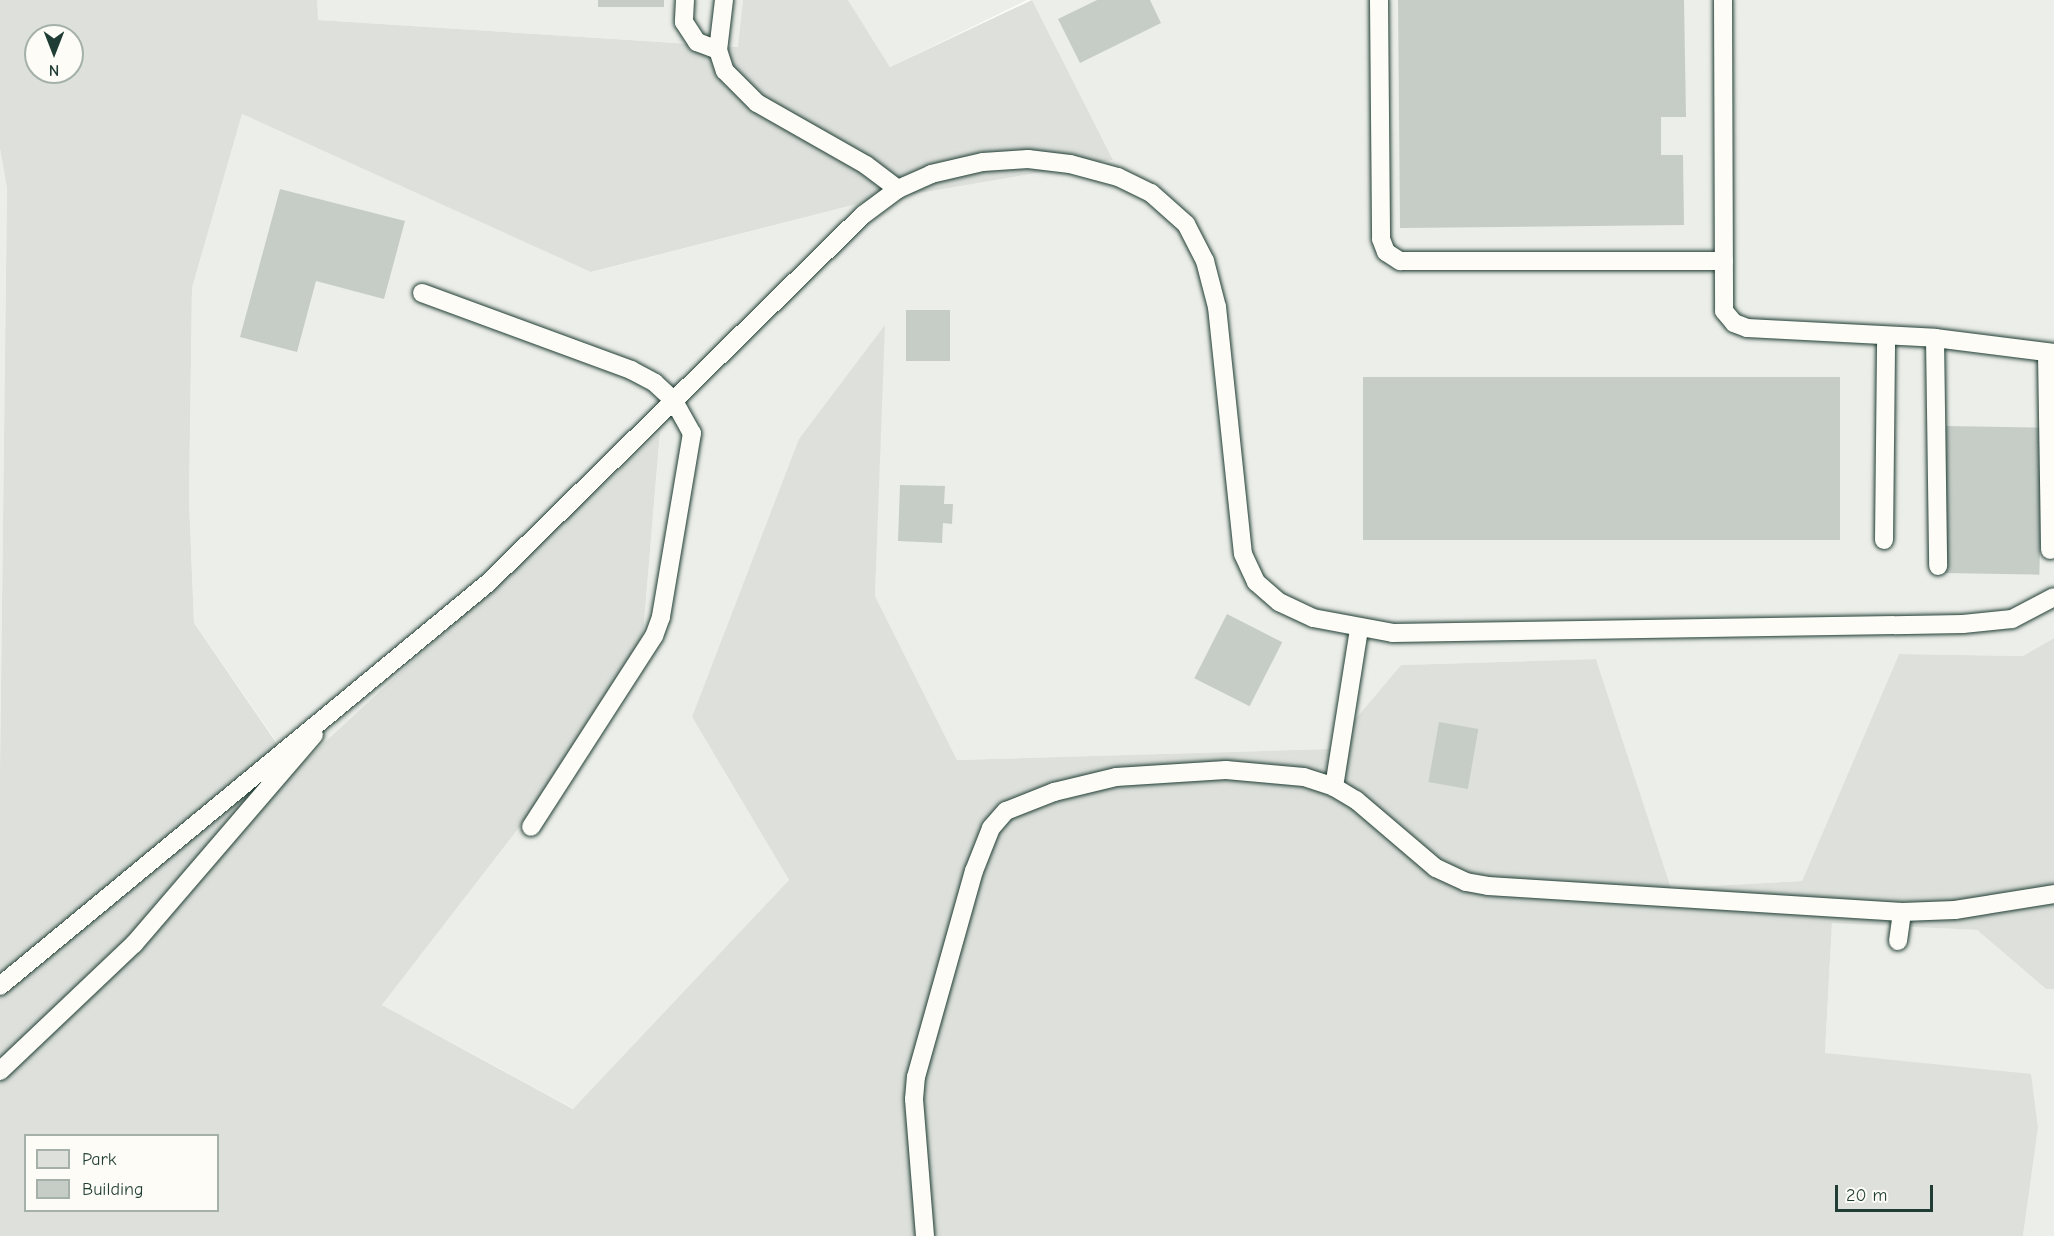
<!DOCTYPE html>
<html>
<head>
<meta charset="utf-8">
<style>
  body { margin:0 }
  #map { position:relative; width:2054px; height:1236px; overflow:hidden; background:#fdfcf7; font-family:"Comic Neue",sans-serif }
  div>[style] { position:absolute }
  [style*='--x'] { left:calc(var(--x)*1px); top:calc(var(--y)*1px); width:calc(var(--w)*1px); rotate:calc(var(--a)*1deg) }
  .built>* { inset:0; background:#eceee9 }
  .green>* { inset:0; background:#dde0db }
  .building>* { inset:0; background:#c6cdc7; transform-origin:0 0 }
  .roads { filter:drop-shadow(0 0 2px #1f3d34) drop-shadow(0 0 2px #1f3d34) }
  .lane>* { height:18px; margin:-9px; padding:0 9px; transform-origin:9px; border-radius:9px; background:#fdfcf7 }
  span { translate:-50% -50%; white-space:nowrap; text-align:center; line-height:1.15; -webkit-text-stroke:6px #fdfcf7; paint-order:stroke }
  .legend { position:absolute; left:24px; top:1134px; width:195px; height:78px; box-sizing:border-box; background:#fdfcf7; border:2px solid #a4b0a9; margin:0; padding:8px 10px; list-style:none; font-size:18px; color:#1f3d34 }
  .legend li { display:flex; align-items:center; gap:12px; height:30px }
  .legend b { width:30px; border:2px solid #a4b0a9 }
  .north { position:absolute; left:24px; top:24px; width:60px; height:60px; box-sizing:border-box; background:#fdfcf7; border:2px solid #a4b0a9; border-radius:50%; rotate:180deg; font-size:16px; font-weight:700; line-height:24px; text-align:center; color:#1f3d34 }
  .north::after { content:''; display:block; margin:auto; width:21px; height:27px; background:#1f3d34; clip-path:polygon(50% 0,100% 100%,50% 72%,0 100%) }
  .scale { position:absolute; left:1835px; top:1185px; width:98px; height:27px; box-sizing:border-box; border:3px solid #1f3d34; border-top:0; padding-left:8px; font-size:18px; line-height:21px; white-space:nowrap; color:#1f3d34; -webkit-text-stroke:4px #fdfcf7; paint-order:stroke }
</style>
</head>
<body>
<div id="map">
  <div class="built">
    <div style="clip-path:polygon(317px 0,743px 0,739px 47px,317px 20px)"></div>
    <div style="clip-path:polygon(848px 0,1027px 0,890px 67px)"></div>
    <div style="clip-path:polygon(1032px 0,2054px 0,2054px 638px,2023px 656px,1899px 654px,1802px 881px,1671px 888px,1596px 659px,1401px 665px,1330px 749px,957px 760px,875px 596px,884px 326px,692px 717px,789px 880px,574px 1109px,382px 1005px,640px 671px,660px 433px,296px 770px,194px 623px,189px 500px,192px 288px,242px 114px,592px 272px,861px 203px,1113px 160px)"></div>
    <div style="clip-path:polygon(0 149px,7px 187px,0 769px)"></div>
    <div style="clip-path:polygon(1832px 922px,1977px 930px,2046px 989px,2054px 989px,2054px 1236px,2023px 1236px,2038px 1128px,1825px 1053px)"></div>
  </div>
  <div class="green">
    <div style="clip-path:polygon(evenodd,0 0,317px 0,318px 20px,738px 47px,743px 0,848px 0,890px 67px,1032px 0,1113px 160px,861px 203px,591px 272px,242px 114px,192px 288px,189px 500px,194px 623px,295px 770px,660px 432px,640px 671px,382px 1005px,573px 1109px,789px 880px,692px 717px,799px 439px,885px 325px,875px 596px,957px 760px,1330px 749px,1401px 665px,1596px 659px,1671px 888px,1802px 881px,1899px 654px,2023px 656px,2054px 638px,2054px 989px,2046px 989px,1977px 930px,1832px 923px,1825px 1053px,2031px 1074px,2038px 1128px,2023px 1236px,0 1236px,0 769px,7px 188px,0 149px,0 0,36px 36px,72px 36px,72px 72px,36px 72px,36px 36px,0 0,26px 1136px,218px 1136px,218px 1210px,26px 1210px,26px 1136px)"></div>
  </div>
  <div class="building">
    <div style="left:598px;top:0;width:66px;height:7px"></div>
    <div style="clip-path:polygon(1097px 0,1150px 0,1161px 23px,1080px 63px,1058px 19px)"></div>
    <div style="clip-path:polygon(1398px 0,1684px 0,1686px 117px,1661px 117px,1661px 155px,1683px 155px,1684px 225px,1400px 228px)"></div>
    <div style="clip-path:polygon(280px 189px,405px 221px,384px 299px,316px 281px,297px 352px,240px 337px)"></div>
    <div style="left:906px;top:310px;width:44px;height:51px"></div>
    <div style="left:1840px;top:377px;width:163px;height:477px;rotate:90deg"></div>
    <div style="left:1946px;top:426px;width:96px;height:147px;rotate:1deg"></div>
    <div style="clip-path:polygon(900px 485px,945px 486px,944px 504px,953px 504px,952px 524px,943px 523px,942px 543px,898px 541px)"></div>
    <div style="left:1227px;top:614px;width:62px;height:72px;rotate:27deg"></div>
    <div style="left:1439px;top:722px;width:40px;height:61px;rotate:10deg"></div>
  </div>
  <div class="roads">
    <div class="lane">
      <div style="--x:685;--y:0;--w:22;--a:93"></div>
      <div style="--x:684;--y:22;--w:24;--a:57"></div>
      <div style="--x:697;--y:42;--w:22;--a:21"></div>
      <div style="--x:724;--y:0;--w:50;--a:96.8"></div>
      <div style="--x:718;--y:50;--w:22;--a:72"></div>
      <div style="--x:725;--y:71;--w:45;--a:45"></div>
      <div style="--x:757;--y:103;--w:125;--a:29.6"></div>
      <div style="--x:866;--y:165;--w:40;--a:37"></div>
      <div style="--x:1379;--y:0;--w:239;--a:89.5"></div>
      <div style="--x:1381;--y:239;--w:14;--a:69"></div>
      <div style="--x:1386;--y:252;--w:17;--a:33"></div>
      <div style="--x:1400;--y:261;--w:324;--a:0"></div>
      <div style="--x:1723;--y:0;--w:311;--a:89.8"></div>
      <div style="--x:1724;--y:311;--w:16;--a:50"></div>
      <div style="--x:1734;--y:323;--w:14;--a:21"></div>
      <div style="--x:1747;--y:328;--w:188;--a:3"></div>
      <div style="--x:1935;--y:338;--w:120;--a:7.2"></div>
      <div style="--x:422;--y:293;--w:223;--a:20.2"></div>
      <div style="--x:631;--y:370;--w:27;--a:28"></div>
      <div style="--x:655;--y:383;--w:26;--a:43"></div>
      <div style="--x:674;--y:401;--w:37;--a:61"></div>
      <div style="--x:692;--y:433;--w:187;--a:99.6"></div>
      <div style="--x:661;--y:617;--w:20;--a:110"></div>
      <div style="--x:654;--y:636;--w:227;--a:122.8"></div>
      <div style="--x:1935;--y:338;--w:228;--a:89.2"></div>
      <div style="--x:2047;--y:353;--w:197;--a:89.1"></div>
      <div style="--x:1884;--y:540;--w:202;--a:-89.4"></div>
      <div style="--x:1334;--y:787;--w:160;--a:-81"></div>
      <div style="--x:1898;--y:941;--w:29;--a:-82"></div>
      <div style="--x:0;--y:986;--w:634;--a:-39.56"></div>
      <div style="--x:489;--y:582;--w:524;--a:-44.46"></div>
      <div style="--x:863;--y:215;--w:44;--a:-36.6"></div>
      <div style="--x:898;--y:189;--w:36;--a:-24"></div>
      <div style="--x:931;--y:174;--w:53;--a:-13"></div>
      <div style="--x:983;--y:162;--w:45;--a:-3.8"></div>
      <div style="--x:1028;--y:159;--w:42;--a:6.8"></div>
      <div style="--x:1070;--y:164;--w:50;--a:15.2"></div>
      <div style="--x:1118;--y:177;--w:37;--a:26"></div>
      <div style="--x:1151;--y:193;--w:47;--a:41.5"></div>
      <div style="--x:1186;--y:224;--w:42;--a:62.8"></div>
      <div style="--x:1205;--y:261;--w:48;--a:75.4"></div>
      <div style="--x:1217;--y:307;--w:248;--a:84"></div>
      <div style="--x:1243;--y:554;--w:31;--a:65"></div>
      <div style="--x:1256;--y:582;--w:30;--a:41"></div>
      <div style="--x:1279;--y:602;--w:38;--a:25"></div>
      <div style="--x:1313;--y:618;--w:81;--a:10.6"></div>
      <div style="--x:1393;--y:633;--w:570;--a:-0.9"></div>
      <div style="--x:1963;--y:624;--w:49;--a:-5.8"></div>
      <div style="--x:2012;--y:619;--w:47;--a:-27.6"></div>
      <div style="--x:0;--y:1071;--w:185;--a:-43.5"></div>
      <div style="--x:134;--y:944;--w:276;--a:-49.3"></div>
      <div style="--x:925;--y:1236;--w:137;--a:-94.6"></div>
      <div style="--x:914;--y:1099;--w:22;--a:-85"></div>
      <div style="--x:916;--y:1077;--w:214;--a:-74.3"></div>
      <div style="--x:974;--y:871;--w:46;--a:-68.4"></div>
      <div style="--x:991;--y:828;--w:23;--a:-49"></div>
      <div style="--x:1006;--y:811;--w:52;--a:-21.6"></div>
      <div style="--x:1054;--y:792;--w:64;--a:-13.6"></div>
      <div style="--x:1116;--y:777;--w:110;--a:-3.6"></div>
      <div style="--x:1226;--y:770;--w:78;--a:5.1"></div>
      <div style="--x:1304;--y:777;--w:32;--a:18"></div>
      <div style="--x:1334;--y:787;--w:26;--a:31"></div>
      <div style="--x:1356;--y:800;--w:105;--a:40.4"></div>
      <div style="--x:1436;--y:868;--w:33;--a:25"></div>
      <div style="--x:1466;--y:882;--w:22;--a:10"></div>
      <div style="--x:1488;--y:886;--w:415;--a:3.6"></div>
      <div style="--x:1902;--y:912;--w:53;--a:-2.2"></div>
      <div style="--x:1955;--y:910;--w:100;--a:-9.2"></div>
    </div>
  </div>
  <ul class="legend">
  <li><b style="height:16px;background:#dde0db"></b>Park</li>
  <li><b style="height:16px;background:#c6cdc7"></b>Building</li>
  </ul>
  <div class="north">N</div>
  <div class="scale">20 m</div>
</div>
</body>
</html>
